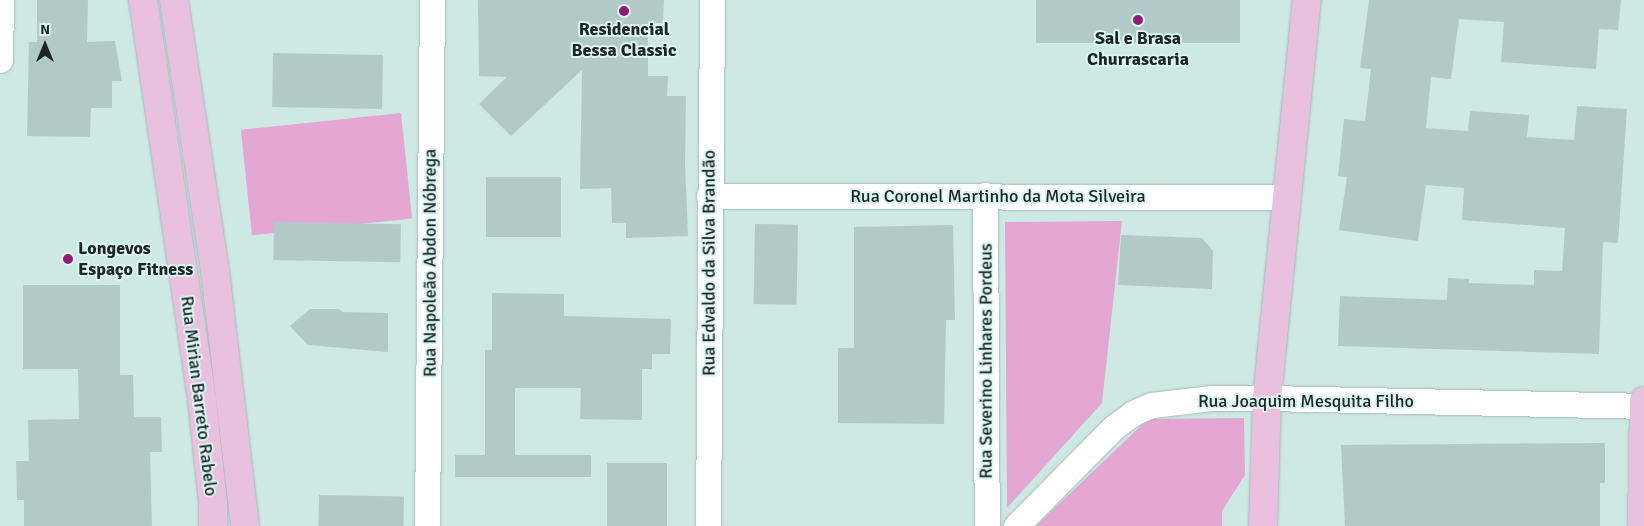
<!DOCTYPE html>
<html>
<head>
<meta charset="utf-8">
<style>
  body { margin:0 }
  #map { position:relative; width:1644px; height:526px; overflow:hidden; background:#cee8e4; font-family:Signika,sans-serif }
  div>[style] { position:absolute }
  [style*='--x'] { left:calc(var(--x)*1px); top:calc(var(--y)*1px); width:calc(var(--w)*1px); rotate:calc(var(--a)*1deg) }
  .green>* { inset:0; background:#e4a6d3; transform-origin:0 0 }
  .building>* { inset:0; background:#b1cac7; transform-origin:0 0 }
  .roads { filter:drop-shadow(0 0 1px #a2bcb8) drop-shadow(0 0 1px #a2bcb8) }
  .minor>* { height:25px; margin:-12.5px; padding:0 12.5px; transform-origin:12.5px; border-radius:12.5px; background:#fff }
  .major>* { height:28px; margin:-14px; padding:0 14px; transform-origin:14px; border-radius:14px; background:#e9c0de }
  .dots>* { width:14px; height:14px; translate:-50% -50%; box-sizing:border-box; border:2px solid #dbf5f2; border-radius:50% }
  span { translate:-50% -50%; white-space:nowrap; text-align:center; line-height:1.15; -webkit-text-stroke:4px #dbf5f2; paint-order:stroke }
  .poi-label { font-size:18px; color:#1c2625; font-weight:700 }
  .left { translate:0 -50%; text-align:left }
  .street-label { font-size:18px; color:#1c2625 }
  .north { position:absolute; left:20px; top:20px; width:50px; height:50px; -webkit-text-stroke:4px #dbf5f2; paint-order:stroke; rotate:0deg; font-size:14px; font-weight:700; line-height:20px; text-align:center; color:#1c2625 }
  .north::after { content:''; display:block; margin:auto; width:18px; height:22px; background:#1c2625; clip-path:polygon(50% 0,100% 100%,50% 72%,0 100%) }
</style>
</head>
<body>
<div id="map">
  <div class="green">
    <div style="left:401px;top:113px;width:106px;height:161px;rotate:84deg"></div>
    <div style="clip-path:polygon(1122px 221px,1102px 403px,1007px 508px,1005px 222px)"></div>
    <div style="clip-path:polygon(1244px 418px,1245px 475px,1222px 511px,1222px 526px,1036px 526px,1148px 419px)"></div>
  </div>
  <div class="building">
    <div style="clip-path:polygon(37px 0,88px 0,87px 42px,115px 41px,122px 81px,112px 81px,112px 108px,91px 108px,90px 137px,27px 136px,29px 42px,37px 42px)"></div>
    <div style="clip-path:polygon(478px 0,664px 0,663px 23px,648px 23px,648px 76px,668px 76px,667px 96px,686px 96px,685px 163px,688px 236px,626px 238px,626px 223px,612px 223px,611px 188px,580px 189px,582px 70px,511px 136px,479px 104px,507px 77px,479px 76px)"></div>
    <div style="left:1036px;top:0;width:204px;height:43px"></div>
    <div style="clip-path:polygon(1369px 0,1621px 0,1618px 30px,1599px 29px,1596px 69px,1501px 62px,1504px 22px,1459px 19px,1451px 79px,1431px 77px,1426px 128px,1468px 131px,1470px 111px,1529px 115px,1527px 137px,1574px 140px,1577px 106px,1627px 109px,1618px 243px,1603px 242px,1599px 354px,1338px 346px,1340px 296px,1447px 300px,1448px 278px,1469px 279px,1469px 283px,1534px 285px,1534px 270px,1562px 271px,1565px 228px,1462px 220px,1464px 188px,1426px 185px,1418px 241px,1339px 230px,1347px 177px,1338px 176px,1344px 119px,1365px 121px,1371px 69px,1360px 68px)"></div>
    <div style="left:273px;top:53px;width:110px;height:54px;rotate:1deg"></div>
    <div style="left:486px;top:177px;width:75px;height:60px"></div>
    <div style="left:274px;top:222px;width:127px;height:38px;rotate:1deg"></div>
    <div style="left:755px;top:224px;width:43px;height:80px;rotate:1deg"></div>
    <div style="clip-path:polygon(953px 225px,955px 320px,946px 320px,944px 424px,838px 423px,838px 348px,854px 348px,854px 227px)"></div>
    <div style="clip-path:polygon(1121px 235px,1202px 238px,1213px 251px,1212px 289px,1118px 285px)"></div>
    <div style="clip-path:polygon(23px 285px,120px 285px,120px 375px,133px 375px,134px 417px,161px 417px,162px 452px,150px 452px,152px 526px,24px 526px,24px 500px,17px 500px,16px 461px,29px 461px,28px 420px,79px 419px,78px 369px,23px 369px)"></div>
    <div style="clip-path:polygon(492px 293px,564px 294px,564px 316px,671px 319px,670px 354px,652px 354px,652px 369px,642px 369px,642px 420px,580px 419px,581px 388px,515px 388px,515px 455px,591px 455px,591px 477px,455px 477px,455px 455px,485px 455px,485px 350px,492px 350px)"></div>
    <div style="clip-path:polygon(310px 309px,339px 309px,343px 312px,388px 313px,388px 352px,308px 345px,290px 326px)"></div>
    <div style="clip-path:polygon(1605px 443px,1605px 483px,1600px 483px,1600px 526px,1345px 526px,1341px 445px)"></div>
    <div style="left:667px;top:463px;width:63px;height:60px;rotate:90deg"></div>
    <div style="left:319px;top:495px;width:85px;height:31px;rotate:1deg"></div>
  </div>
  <div class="roads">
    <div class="minor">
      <div style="--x:0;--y:60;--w:60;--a:-89"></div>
      <div style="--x:985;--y:195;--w:331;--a:89.7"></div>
      <div style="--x:709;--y:196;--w:578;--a:0.1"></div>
      <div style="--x:427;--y:526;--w:526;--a:-89.46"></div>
      <div style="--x:708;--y:526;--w:526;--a:-89.56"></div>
      <div style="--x:1016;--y:526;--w:139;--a:-45.3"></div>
      <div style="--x:1114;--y:427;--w:24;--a:-36"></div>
      <div style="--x:1133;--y:413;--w:21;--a:-23"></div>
      <div style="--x:1152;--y:405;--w:60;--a:-6.7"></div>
      <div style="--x:1212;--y:398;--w:55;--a:0"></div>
      <div style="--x:1267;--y:398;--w:376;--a:1.2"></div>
    </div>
    <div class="major">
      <div style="--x:143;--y:0;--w:404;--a:81.6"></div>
      <div style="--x:202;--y:400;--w:104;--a:83.9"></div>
      <div style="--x:213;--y:503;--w:23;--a:90"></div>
      <div style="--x:174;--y:0;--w:282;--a:81.4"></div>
      <div style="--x:216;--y:279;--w:249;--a:83.3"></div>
      <div style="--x:1263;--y:526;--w:128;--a:-88.2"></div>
      <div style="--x:1267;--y:398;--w:400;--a:-84.3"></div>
      <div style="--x:1642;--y:526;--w:125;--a:-89.1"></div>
    </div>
  </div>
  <div class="dots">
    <div style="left:624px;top:11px;background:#901b7b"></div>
    <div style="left:1138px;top:20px;background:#901b7b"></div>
    <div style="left:68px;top:259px;background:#901b7b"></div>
  </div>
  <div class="poi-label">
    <span style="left:624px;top:40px">Residencial<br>Bessa Classic</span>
    <span style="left:1138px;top:49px">Sal e Brasa<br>Churrascaria</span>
    <span class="left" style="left:78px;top:259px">Longevos<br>Espaço Fitness</span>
  </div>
  <div class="street-label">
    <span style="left:998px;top:196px">Rua Coronel Martinho da Mota Silveira</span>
    <span style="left:430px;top:263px;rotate:-90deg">Rua Napoleão Abdon Nóbrega</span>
    <span style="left:709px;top:263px;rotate:-90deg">Rua Edvaldo da Silva Brandão</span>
    <span style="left:986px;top:361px;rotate:-90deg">Rua Severino Linhares Pordeus</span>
    <span style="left:199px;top:396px;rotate:83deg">Rua Mirian Barreto Rabelo</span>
    <span style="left:1306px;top:401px">Rua Joaquim Mesquita Filho</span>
  </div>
  <div class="north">N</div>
</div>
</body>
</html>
